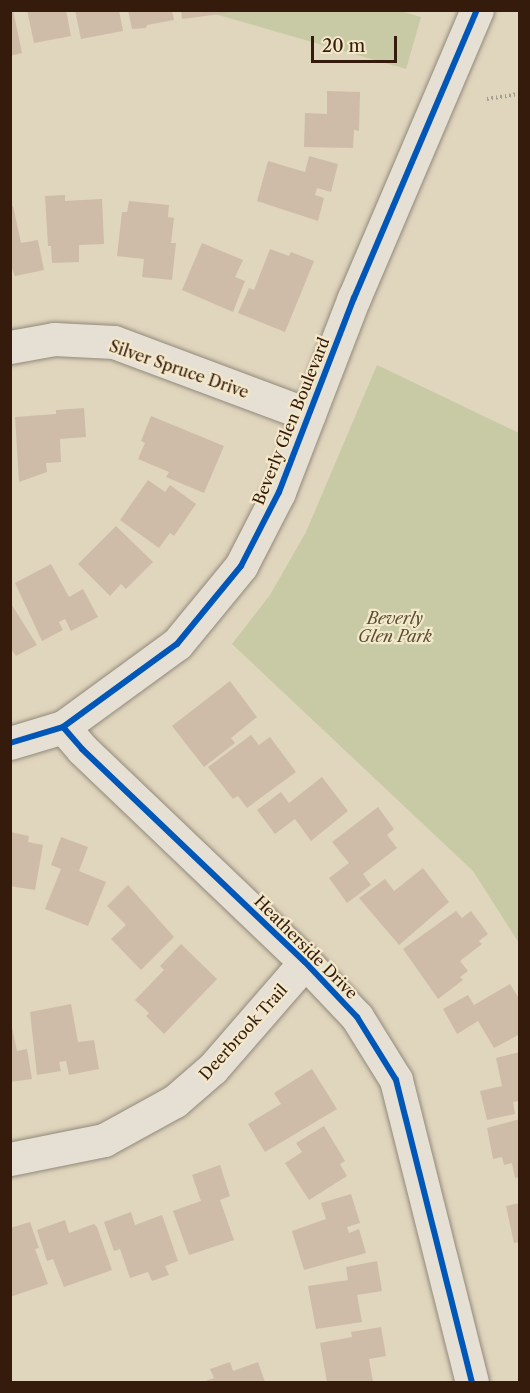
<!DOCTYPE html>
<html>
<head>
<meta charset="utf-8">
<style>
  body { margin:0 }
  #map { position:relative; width:530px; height:1393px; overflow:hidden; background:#e0d5bd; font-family:"Libre Caslon Text",serif }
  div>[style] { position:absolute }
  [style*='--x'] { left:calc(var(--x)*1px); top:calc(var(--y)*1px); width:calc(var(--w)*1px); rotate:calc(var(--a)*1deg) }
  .green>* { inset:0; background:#c7caa4; transform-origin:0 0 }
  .building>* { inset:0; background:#cebca9 }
  .path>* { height:4px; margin-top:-2px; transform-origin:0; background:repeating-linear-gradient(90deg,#a49e92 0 1.5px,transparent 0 4.5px) }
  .roads { filter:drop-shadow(0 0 2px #92897a) drop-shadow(0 0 2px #92897a) }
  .minor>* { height:33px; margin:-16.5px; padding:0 16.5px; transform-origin:16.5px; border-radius:16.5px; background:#e6e0d4 }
  .cycleway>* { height:6px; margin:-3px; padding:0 3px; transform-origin:3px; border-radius:3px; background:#0057b8 }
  span { translate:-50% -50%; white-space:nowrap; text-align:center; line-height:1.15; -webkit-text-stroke:4.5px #f4e8cb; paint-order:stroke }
  .street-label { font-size:16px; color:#341b0b }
  .park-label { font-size:16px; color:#5a4d33; font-style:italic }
  .frame { position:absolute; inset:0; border:12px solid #341b0b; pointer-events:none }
  .scale { position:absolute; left:311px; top:36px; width:86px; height:27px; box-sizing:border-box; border:3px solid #341b0b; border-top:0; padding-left:8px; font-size:18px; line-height:21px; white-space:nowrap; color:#341b0b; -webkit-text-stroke:4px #f4e8cb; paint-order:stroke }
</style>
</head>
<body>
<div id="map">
  <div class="green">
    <div style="left:421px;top:17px;width:54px;height:417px;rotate:106deg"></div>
    <div style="clip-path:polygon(377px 365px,519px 433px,519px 943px,473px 871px,232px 644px,270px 595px,306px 532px)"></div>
  </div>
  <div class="building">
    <div style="clip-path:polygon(10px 10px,13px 10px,22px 53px,10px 56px)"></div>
    <div style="clip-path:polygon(27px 10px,66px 10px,71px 36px,34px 43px)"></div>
    <div style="clip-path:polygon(75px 10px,119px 10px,123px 31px,81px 39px)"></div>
    <div style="clip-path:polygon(128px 10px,172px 10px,174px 20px,147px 25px,146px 28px,132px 29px)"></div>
    <div style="clip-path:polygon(181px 10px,228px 10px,228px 13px,182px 19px)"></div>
    <div style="clip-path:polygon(327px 91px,360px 92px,359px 131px,354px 130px,353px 148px,304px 147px,305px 113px,327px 114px)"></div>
    <div style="clip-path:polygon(309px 156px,338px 164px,331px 192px,317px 188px,315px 195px,324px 198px,318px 221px,257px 201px,268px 161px,305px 172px)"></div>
    <div style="clip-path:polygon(65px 195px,65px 201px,102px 199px,104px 244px,79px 245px,79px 262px,52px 263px,51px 246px,48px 246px,45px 196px)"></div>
    <div style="clip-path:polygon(129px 201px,169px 205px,168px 217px,174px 218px,171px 243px,176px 243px,172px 280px,142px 277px,144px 259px,117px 256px,122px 212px,127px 212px)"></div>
    <div style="clip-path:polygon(13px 206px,21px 243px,38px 240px,44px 270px,15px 276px,10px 263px,10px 207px)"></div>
    <div style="clip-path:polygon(202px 243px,243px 260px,235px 277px,245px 281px,233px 312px,182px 290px)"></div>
    <div style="clip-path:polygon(270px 249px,289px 256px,291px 252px,314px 261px,285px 332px,238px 313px,249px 288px,254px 290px)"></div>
    <div style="clip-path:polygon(84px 408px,86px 437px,60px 439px,61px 462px,46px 463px,47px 472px,19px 482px,15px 417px,56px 414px,56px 410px)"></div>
    <div style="clip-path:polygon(151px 416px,224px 446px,204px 493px,166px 477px,169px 472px,138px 459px,145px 443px,141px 441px)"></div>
    <div style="clip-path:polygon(148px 480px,165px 492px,170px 485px,196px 504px,174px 536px,170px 533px,159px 548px,120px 520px)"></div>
    <div style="clip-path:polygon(116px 526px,153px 562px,126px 589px,121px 584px,110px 596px,78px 564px)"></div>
    <div style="clip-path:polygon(51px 564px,69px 597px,83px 589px,98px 617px,71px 631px,65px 619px,59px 622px,63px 630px,42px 641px,15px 583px)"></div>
    <div style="clip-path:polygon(10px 602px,37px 645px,16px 656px,10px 648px)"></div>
    <div style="clip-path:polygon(230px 681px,257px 717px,231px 738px,235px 743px,204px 767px,172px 726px)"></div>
    <div style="clip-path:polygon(251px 735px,259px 745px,270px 737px,296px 772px,247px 808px,238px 796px,233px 799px,208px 767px)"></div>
    <div style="clip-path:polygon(322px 777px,348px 811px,311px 841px,295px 819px,275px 834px,257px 810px,281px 792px,289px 803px)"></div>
    <div style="clip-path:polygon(378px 807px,394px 829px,387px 835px,397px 848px,363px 874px,371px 885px,347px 903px,329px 878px,349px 863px,332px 842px)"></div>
    <div style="clip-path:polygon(10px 832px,29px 836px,28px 842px,43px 845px,35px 890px,10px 886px)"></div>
    <div style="clip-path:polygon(61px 837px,88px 847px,79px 871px,106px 882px,88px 926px,45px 909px,61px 869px,51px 865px)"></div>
    <div style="clip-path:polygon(423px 868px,449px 902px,399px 945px,359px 898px,385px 879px,394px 891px)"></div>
    <div style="clip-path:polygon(128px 885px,174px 937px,141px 970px,111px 939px,126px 925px,107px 906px)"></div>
    <div style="clip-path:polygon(456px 911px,462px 918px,471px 911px,488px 934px,479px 941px,482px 944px,460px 961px,468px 971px,460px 977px,463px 980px,438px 999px,403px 949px)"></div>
    <div style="clip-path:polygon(181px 944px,217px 979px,164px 1034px,146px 1016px,149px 1013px,135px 1000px,164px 970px,160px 966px)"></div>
    <div style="clip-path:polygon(510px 984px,520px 1000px,520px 1034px,494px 1048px,478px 1021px,457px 1034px,443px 1009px,468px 995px,474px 1005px)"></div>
    <div style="clip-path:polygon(71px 1004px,78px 1042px,94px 1040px,99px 1069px,69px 1075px,66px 1061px,59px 1062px,61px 1071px,37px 1075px,30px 1012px)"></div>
    <div style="clip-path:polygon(10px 1018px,17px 1051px,27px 1049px,32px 1079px,10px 1082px)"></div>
    <div style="clip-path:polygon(520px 1052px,520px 1101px,513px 1102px,515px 1114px,487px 1120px,480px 1091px,502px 1086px,496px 1058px)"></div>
    <div style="clip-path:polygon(312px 1069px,337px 1109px,265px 1152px,248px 1124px,281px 1104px,274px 1093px)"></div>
    <div style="clip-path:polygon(520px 1119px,520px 1177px,515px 1178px,512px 1163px,504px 1165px,502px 1157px,493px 1159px,487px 1128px)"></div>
    <div style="clip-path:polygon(324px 1126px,345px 1161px,340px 1164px,347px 1176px,309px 1200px,285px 1163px,302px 1152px,296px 1143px)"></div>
    <div style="clip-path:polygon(220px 1165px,230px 1196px,220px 1200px,234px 1240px,189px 1255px,173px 1211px,201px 1201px,192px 1175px)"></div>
    <div style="clip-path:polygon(351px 1194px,360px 1223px,347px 1227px,349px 1233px,359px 1229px,366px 1253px,304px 1270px,292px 1231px,326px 1219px,321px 1203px)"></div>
    <div style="clip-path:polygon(520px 1203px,520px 1242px,514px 1243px,506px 1206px)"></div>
    <div style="clip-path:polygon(131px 1212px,135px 1225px,162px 1215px,178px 1261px,165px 1266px,169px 1275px,152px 1281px,148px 1272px,130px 1278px,120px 1249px,114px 1251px,104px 1222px)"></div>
    <div style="clip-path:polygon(65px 1220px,69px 1233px,94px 1224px,97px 1227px,112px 1270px,64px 1287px,53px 1259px,47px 1261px,37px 1230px)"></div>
    <div style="clip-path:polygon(30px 1222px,39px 1248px,35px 1249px,48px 1284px,10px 1297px,10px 1228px)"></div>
    <div style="clip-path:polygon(377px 1261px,382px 1291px,357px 1295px,362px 1322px,316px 1329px,308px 1286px,348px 1280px,346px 1267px)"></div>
    <div style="clip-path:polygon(381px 1327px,386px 1356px,369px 1359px,373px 1382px,327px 1382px,320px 1343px,352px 1337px,351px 1332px)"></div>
    <div style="clip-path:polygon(230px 1362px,233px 1371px,258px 1362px,265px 1382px,203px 1382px,214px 1378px,210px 1369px)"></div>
  </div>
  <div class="path">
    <div style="--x:487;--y:99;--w:33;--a:-9"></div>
  </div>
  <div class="roads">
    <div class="minor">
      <div style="--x:10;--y:347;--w:45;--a:-10.3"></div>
      <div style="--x:54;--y:339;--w:60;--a:2.9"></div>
      <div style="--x:114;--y:342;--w:208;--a:20.5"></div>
      <div style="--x:63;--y:727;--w:29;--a:49"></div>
      <div style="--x:82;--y:749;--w:308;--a:43.7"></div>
      <div style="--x:305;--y:962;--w:76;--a:46.6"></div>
      <div style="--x:357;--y:1017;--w:74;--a:58.2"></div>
      <div style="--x:396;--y:1080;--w:311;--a:75.9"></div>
      <div style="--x:10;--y:743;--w:55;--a:-16.8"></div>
      <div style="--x:63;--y:727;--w:141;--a:-36.1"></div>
      <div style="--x:177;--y:644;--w:101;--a:-50.6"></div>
      <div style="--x:241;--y:566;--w:83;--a:-62.8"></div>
      <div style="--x:279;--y:492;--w:208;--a:-68.9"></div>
      <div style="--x:354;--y:298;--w:313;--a:-66.9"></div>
      <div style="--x:10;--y:1159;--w:96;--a:-11.4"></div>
      <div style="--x:104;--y:1140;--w:81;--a:-28.8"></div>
      <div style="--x:175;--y:1101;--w:50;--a:-41"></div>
      <div style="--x:213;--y:1068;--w:140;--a:-49"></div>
    </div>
  </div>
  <div class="cycleway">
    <div style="--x:63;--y:727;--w:29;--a:49"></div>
    <div style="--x:82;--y:749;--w:308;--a:43.7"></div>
    <div style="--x:305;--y:962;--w:76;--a:46.6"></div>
    <div style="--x:357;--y:1017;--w:74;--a:58.2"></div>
    <div style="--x:396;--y:1080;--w:311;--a:75.9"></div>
    <div style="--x:10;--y:743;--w:55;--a:-16.8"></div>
    <div style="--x:63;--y:727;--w:141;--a:-36.1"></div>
    <div style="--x:177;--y:644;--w:101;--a:-50.6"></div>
    <div style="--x:241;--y:566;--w:83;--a:-62.8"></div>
    <div style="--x:279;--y:492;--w:208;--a:-68.9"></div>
    <div style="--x:354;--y:298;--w:313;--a:-66.9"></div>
  </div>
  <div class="street-label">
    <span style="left:179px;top:369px;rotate:19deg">Silver Spruce Drive</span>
    <span style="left:291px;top:421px;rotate:-68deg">Beverly Glen Boulevard</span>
    <span style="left:306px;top:947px;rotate:45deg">Heatherside Drive</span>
    <span style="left:243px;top:1032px;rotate:-48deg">Deerbrook Trail</span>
  </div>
  <div class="park-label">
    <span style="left:395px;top:627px">Beverly<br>Glen Park</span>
  </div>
  <div class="frame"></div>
  <div class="scale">20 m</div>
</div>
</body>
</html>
